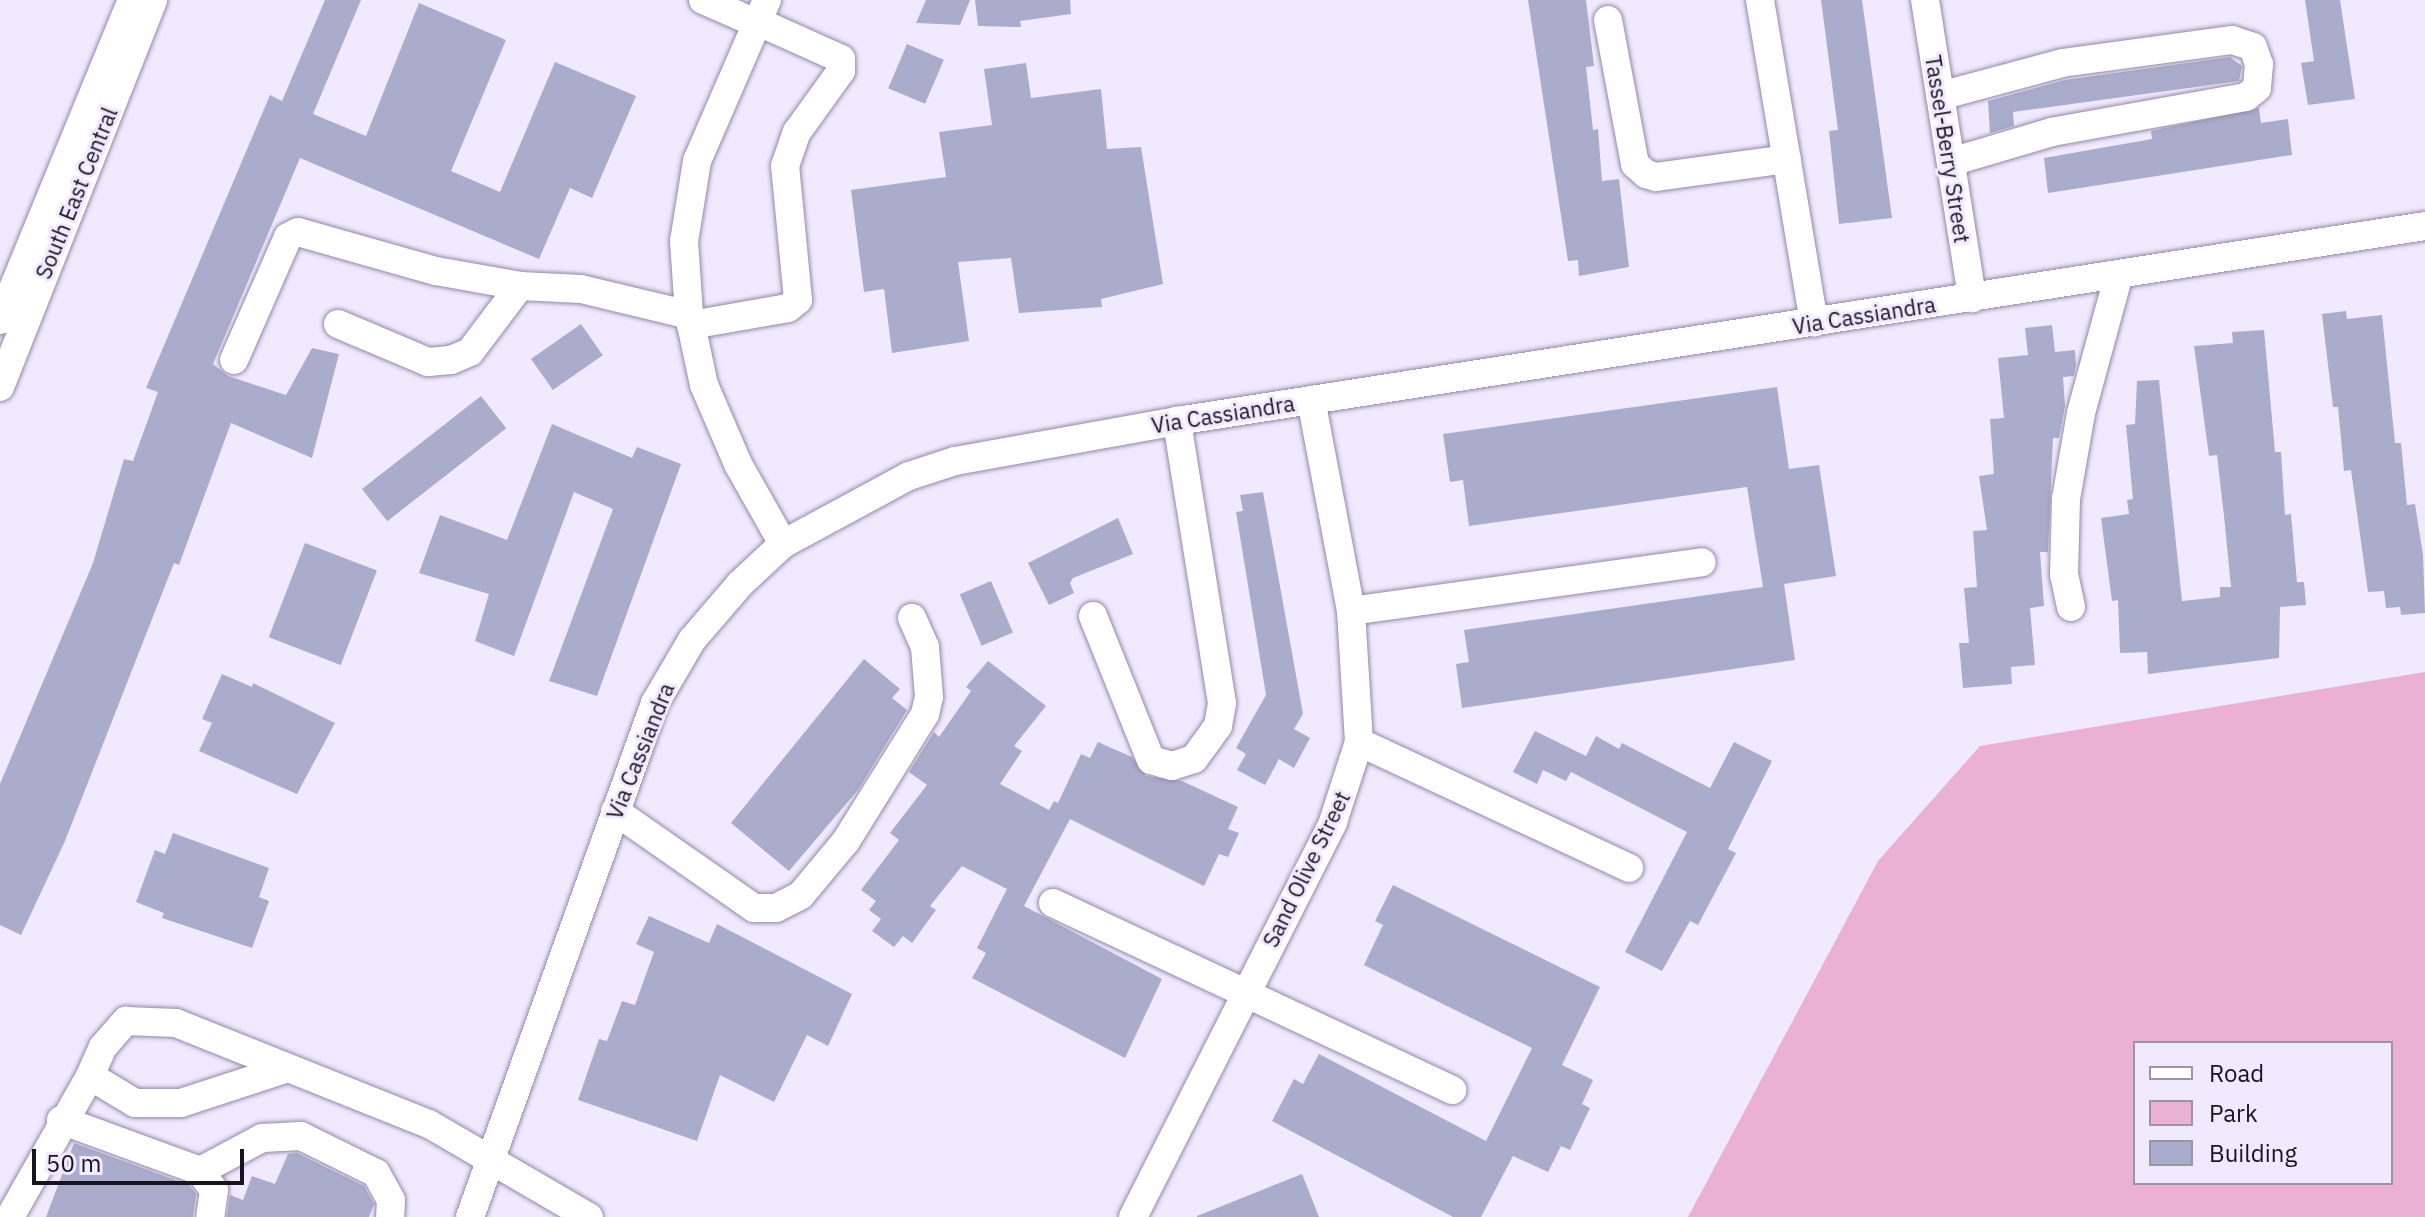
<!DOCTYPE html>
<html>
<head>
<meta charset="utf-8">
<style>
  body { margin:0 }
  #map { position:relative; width:2425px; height:1217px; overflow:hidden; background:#f1e9fe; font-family:"IBM Plex Sans",sans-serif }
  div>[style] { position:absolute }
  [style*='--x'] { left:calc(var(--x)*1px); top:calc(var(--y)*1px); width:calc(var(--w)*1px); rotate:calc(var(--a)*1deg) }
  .green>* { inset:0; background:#eab1d4 }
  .building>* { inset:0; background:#aaaccc; transform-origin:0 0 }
  .roads { filter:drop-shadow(0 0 2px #9488a7) drop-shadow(0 0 2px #9488a7) }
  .minor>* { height:28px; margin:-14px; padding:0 14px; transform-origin:14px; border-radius:14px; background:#fff }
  span { translate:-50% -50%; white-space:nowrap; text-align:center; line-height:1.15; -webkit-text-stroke:6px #f1e9fe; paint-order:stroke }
  .street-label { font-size:22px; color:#18141f }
  .legend { position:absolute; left:2133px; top:1041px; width:260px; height:144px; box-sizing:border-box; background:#f1e9fe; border:2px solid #9a94a5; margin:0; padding:10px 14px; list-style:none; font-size:24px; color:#18141f }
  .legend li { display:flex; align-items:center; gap:16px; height:40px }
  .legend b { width:40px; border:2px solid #9a94a5 }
  .scale { position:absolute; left:32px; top:1149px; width:212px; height:36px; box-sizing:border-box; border:4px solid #18141f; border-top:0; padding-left:10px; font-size:24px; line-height:28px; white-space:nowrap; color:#18141f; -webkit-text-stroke:6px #f1e9fe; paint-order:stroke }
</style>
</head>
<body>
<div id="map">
  <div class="green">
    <div style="clip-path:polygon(evenodd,2425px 672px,2425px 1217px,1688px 1217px,1878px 861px,1980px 746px,2425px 672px,2135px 1043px,2391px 1043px,2391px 1183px,2135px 1183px,2135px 1043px)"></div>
  </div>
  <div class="building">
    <div style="clip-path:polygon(325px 0,361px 0,313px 114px,366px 136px,419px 3px,506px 40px,451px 171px,500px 192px,555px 62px,636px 96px,592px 198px,570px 188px,539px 259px,300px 158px,213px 364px,228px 376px,286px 395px,312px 348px,339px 354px,312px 458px,231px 423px,179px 565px,174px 563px,65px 841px,21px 935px,0 925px,0 784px,93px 563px,124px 459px,133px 461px,158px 392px,146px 388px,270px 95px,282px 101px)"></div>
    <div style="clip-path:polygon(926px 0,970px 0,960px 25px,916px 23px)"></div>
    <div style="clip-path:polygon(975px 0,1070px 0,1071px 14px,1020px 21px,1021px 27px,978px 26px)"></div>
    <div style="clip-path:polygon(1528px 0,1586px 0,1594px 66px,1586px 67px,1593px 130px,1598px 129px,1602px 181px,1619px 179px,1629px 267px,1579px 276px,1578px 260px,1568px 261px)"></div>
    <div style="clip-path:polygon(1821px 0,1862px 0,1892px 218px,1839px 224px,1829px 131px,1838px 130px)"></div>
    <div style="clip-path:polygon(2305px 0,2340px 0,2355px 99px,2308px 105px,2301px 63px,2314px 61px)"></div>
    <div style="left:907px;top:44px;width:40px;height:48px;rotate:23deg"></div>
    <div style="clip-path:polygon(2230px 57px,2242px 66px,2239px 81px,2013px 112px,2014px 126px,1990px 133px,1988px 101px,2065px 80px)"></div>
    <div style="clip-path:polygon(1026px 63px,1031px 98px,1101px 89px,1107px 149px,1141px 147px,1163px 284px,1101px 299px,1102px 307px,1019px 313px,1011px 258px,958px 262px,969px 341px,892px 353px,884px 289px,864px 292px,851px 190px,946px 177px,939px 132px,992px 125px,984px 69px)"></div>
    <div style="clip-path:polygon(2259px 108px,2261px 123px,2288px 119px,2292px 155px,2048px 193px,2044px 158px,2152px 139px,2151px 131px)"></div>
    <div style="clip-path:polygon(2346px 311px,2347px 319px,2382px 315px,2395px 443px,2401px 443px,2407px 505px,2415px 504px,2423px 555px,2425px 613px,2401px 615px,2400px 607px,2386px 608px,2384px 591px,2368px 592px,2351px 470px,2344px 471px,2338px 407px,2333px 407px,2322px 314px)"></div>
    <div style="left:581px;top:324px;width:38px;height:61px;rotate:55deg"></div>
    <div style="clip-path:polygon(2052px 325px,2055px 352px,2075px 350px,2076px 365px,2074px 376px,2063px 377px,2065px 406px,2059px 438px,2053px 438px,2048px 552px,2040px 552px,2044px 606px,2030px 608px,2035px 665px,2011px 667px,2012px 684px,1963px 688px,1959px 643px,1969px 643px,1964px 588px,1977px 587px,1973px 531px,1987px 530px,1979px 476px,1994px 474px,1990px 419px,2004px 418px,1998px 358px,2028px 355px,2025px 328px)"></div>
    <div style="clip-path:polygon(2264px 330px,2275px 452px,2281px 452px,2285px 515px,2291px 514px,2297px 582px,2304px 582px,2306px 605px,2280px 607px,2279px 658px,2148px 674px,2147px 652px,2120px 653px,2118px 600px,2112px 601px,2101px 518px,2129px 514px,2127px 500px,2133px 499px,2126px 425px,2135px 424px,2137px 381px,2159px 380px,2182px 601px,2220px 597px,2220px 587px,2231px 587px,2224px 516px,2217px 455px,2209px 456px,2194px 346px,2233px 343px,2232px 332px)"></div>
    <div style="clip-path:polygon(1777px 387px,1789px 469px,1819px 465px,1836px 576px,1784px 584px,1795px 660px,1462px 708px,1456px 664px,1469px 662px,1464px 630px,1763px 587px,1747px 487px,1469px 526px,1463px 480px,1450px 482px,1443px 434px)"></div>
    <div style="left:481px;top:396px;width:41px;height:151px;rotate:52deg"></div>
    <div style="clip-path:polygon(552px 424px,632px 458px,637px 447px,681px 464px,597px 696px,549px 681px,613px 509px,574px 492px,514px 656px,475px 641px,489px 594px,419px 573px,440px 515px,507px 540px)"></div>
    <div style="clip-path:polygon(1263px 492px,1303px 714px,1294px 729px,1310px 738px,1294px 768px,1279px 759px,1265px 785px,1237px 770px,1246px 754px,1236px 748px,1266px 695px,1236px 512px,1243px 511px,1240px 495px)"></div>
    <div style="clip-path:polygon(1118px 518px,1133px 554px,1073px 578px,1070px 583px,1074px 593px,1049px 605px,1028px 563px)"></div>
    <div style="left:305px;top:543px;width:77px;height:101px;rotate:21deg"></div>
    <div style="left:991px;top:581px;width:56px;height:34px;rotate:67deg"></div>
    <div style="clip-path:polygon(864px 659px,900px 689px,892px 698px,907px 710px,858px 790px,789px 871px,731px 823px)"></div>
    <div style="clip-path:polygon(988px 661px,1046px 706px,1014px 746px,1022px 751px,1000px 784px,1049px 810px,1054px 801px,1058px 803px,1081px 754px,1090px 758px,1098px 742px,1132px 757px,1146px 776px,1182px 781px,1238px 807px,1228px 829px,1239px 833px,1228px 857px,1219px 854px,1204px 886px,1070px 819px,1024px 906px,1162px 979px,1125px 1058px,972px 978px,986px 953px,977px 948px,1007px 889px,962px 866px,930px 906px,936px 910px,912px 943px,903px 936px,894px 947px,872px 931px,881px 919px,869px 910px,876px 901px,861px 890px,899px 840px,890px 833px,927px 785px,909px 772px,934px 732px,939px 737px,971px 691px,966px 687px)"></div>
    <div style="clip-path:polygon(222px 674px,252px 687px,253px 683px,335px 723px,297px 794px,199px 751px,212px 723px,202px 719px)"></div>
    <div style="clip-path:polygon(1535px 731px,1586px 756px,1596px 736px,1619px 749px,1622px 743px,1710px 788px,1734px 742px,1772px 761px,1728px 849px,1736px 853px,1698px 925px,1690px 921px,1662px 971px,1625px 952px,1687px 832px,1571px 772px,1566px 781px,1543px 770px,1537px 784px,1513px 772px)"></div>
    <div style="clip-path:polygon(173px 833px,269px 868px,259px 897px,269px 901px,252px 948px,162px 918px,164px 913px,136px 902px,155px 850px,165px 854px)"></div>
    <div style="clip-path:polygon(1393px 885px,1600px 987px,1562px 1065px,1593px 1080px,1582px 1104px,1590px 1108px,1570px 1150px,1561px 1146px,1548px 1172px,1513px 1156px,1481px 1217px,1453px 1217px,1272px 1121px,1294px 1079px,1303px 1084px,1319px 1054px,1486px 1141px,1532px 1048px,1364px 965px,1383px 925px,1375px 921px)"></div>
    <div style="clip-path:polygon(649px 916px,709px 943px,717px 924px,852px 994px,828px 1046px,807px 1035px,774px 1102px,720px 1075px,697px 1141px,578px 1100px,599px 1039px,607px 1041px,622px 1001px,635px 1005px,654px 952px,636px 944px)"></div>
    <div style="clip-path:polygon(74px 1143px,189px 1185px,196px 1194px,193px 1217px,46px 1217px)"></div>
    <div style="clip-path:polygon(297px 1153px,364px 1186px,374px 1204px,369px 1217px,227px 1217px,230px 1195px,243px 1200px,252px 1176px,275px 1184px,288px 1154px)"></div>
    <div style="clip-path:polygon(1302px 1174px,1319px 1217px,1197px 1217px,1197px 1216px)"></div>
  </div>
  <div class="roads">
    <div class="minor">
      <div style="--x:703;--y:0;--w:58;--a:23.5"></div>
      <div style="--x:767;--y:0;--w:176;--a:113.5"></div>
      <div style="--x:697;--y:161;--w:81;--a:99.2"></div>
      <div style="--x:684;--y:241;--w:74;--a:86.1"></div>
      <div style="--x:689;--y:315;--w:72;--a:77.9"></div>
      <div style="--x:704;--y:385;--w:86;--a:66.7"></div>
      <div style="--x:738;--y:464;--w:92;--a:60.6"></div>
      <div style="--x:1760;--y:0;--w:327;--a:80.5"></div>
      <div style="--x:1925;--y:0;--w:302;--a:81"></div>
      <div style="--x:1608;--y:20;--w:147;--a:79.4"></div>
      <div style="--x:1635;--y:164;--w:15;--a:42"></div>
      <div style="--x:1646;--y:174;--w:10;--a:17"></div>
      <div style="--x:1656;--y:177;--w:132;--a:-7.8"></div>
      <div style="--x:1940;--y:96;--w:126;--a:-15.1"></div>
      <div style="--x:2062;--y:63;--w:172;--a:-7.7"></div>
      <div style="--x:2232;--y:40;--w:22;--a:18"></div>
      <div style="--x:2253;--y:47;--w:18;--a:71"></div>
      <div style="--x:2259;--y:64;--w:24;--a:95"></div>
      <div style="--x:2257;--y:88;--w:14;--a:141"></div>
      <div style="--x:2246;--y:97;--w:197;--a:169.8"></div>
      <div style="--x:2052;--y:132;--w:105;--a:163.5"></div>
      <div style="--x:0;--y:320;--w:346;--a:-67.6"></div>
      <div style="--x:338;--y:324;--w:98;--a:22.9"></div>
      <div style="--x:428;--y:362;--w:23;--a:-5"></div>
      <div style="--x:451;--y:360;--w:21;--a:-23"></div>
      <div style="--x:470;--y:352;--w:83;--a:-52.9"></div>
      <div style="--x:691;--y:325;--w:98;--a:-9.9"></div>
      <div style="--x:788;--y:308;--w:13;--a:-39"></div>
      <div style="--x:798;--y:300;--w:135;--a:-95.5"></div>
      <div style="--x:785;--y:166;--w:36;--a:-71"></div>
      <div style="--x:797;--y:132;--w:75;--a:-54.2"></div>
      <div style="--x:841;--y:71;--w:12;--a:-90"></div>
      <div style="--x:841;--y:59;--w:92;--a:-155.7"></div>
      <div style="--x:234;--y:360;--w:134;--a:-66.3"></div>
      <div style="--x:288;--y:237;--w:11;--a:-27"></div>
      <div style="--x:298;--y:232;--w:143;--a:15.8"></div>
      <div style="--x:436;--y:271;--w:85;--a:10.1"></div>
      <div style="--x:520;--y:286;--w:61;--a:2.8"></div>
      <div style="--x:581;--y:289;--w:111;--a:13.5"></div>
      <div style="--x:0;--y:387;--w:416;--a:-68.4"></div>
      <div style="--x:2071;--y:607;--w:33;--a:-102"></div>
      <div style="--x:2064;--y:575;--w:76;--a:-88.5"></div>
      <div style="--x:2066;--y:499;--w:87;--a:-80.1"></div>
      <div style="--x:2081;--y:413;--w:144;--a:-74.7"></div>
      <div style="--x:1351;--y:611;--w:354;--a:-7.9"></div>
      <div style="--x:1093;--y:616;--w:155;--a:68.1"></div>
      <div style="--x:1151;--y:760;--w:22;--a:16"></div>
      <div style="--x:1172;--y:766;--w:23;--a:-18"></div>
      <div style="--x:1194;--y:759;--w:41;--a:-54"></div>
      <div style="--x:1218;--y:726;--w:23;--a:-80"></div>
      <div style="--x:1222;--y:703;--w:286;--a:-99.1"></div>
      <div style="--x:1359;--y:742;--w:298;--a:25"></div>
      <div style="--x:615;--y:811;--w:169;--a:34.9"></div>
      <div style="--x:754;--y:908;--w:22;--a:0"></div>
      <div style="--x:776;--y:908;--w:28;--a:-27"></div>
      <div style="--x:801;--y:895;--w:70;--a:-50.2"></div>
      <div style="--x:846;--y:841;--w:150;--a:-58.1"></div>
      <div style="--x:925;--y:714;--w:17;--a:-77"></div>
      <div style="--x:929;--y:697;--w:50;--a:-94.6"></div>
      <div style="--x:925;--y:647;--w:32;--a:-114"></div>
      <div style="--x:1053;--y:903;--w:441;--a:25.1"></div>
      <div style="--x:285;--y:1069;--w:109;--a:161.9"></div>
      <div style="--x:181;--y:1103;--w:46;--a:180"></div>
      <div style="--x:135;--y:1103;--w:52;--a:-149"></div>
      <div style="--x:90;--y:1076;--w:32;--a:-66"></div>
      <div style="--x:103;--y:1047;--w:35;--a:-49"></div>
      <div style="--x:126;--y:1021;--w:50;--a:2.3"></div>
      <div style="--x:176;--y:1023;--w:272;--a:21.8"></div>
      <div style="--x:429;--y:1124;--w:185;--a:30.2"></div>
      <div style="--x:61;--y:1120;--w:148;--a:20.1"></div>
      <div style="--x:200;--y:1171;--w:70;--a:-28"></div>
      <div style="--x:262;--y:1138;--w:39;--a:-3"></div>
      <div style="--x:301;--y:1136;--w:84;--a:26.3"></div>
      <div style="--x:376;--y:1173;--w:31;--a:61"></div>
      <div style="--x:391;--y:1200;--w:17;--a:93"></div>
      <div style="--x:200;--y:1171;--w:24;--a:54"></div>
      <div style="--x:214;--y:1190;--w:27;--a:98"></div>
      <div style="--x:10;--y:1217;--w:162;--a:-60.4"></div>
      <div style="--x:470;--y:1217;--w:546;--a:-70.21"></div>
      <div style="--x:655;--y:703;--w:73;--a:-59.6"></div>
      <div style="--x:692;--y:640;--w:74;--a:-49.4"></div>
      <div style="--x:740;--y:584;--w:59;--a:-42.9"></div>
      <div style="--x:783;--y:544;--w:143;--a:-28.4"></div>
      <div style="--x:909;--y:476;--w:48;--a:-18.1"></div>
      <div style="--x:955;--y:461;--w:226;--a:-10.2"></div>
      <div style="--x:1177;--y:421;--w:1263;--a:-8.88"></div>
      <div style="--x:1133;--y:1217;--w:443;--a:-63.1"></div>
      <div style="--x:1333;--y:822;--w:84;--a:-72"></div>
      <div style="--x:1359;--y:742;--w:131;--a:-93.5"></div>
      <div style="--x:1351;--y:611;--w:215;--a:-100.7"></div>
    </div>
  </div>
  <div class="street-label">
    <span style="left:1948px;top:149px;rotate:81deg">Tassel-Berry Street</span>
    <span style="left:76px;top:193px;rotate:-68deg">South East Central</span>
    <span style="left:1864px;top:315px;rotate:-9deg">Via Cassiandra</span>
    <span style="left:1223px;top:414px;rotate:-9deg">Via Cassiandra</span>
    <span style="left:640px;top:751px;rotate:-68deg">Via Cassiandra</span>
    <span style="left:1306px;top:869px;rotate:-64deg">Sand Olive Street</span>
  </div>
  <ul class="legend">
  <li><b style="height:10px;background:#fff"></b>Road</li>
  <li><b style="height:22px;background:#eab1d4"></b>Park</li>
  <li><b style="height:22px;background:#aaaccc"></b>Building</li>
  </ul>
  <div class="scale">50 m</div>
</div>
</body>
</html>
